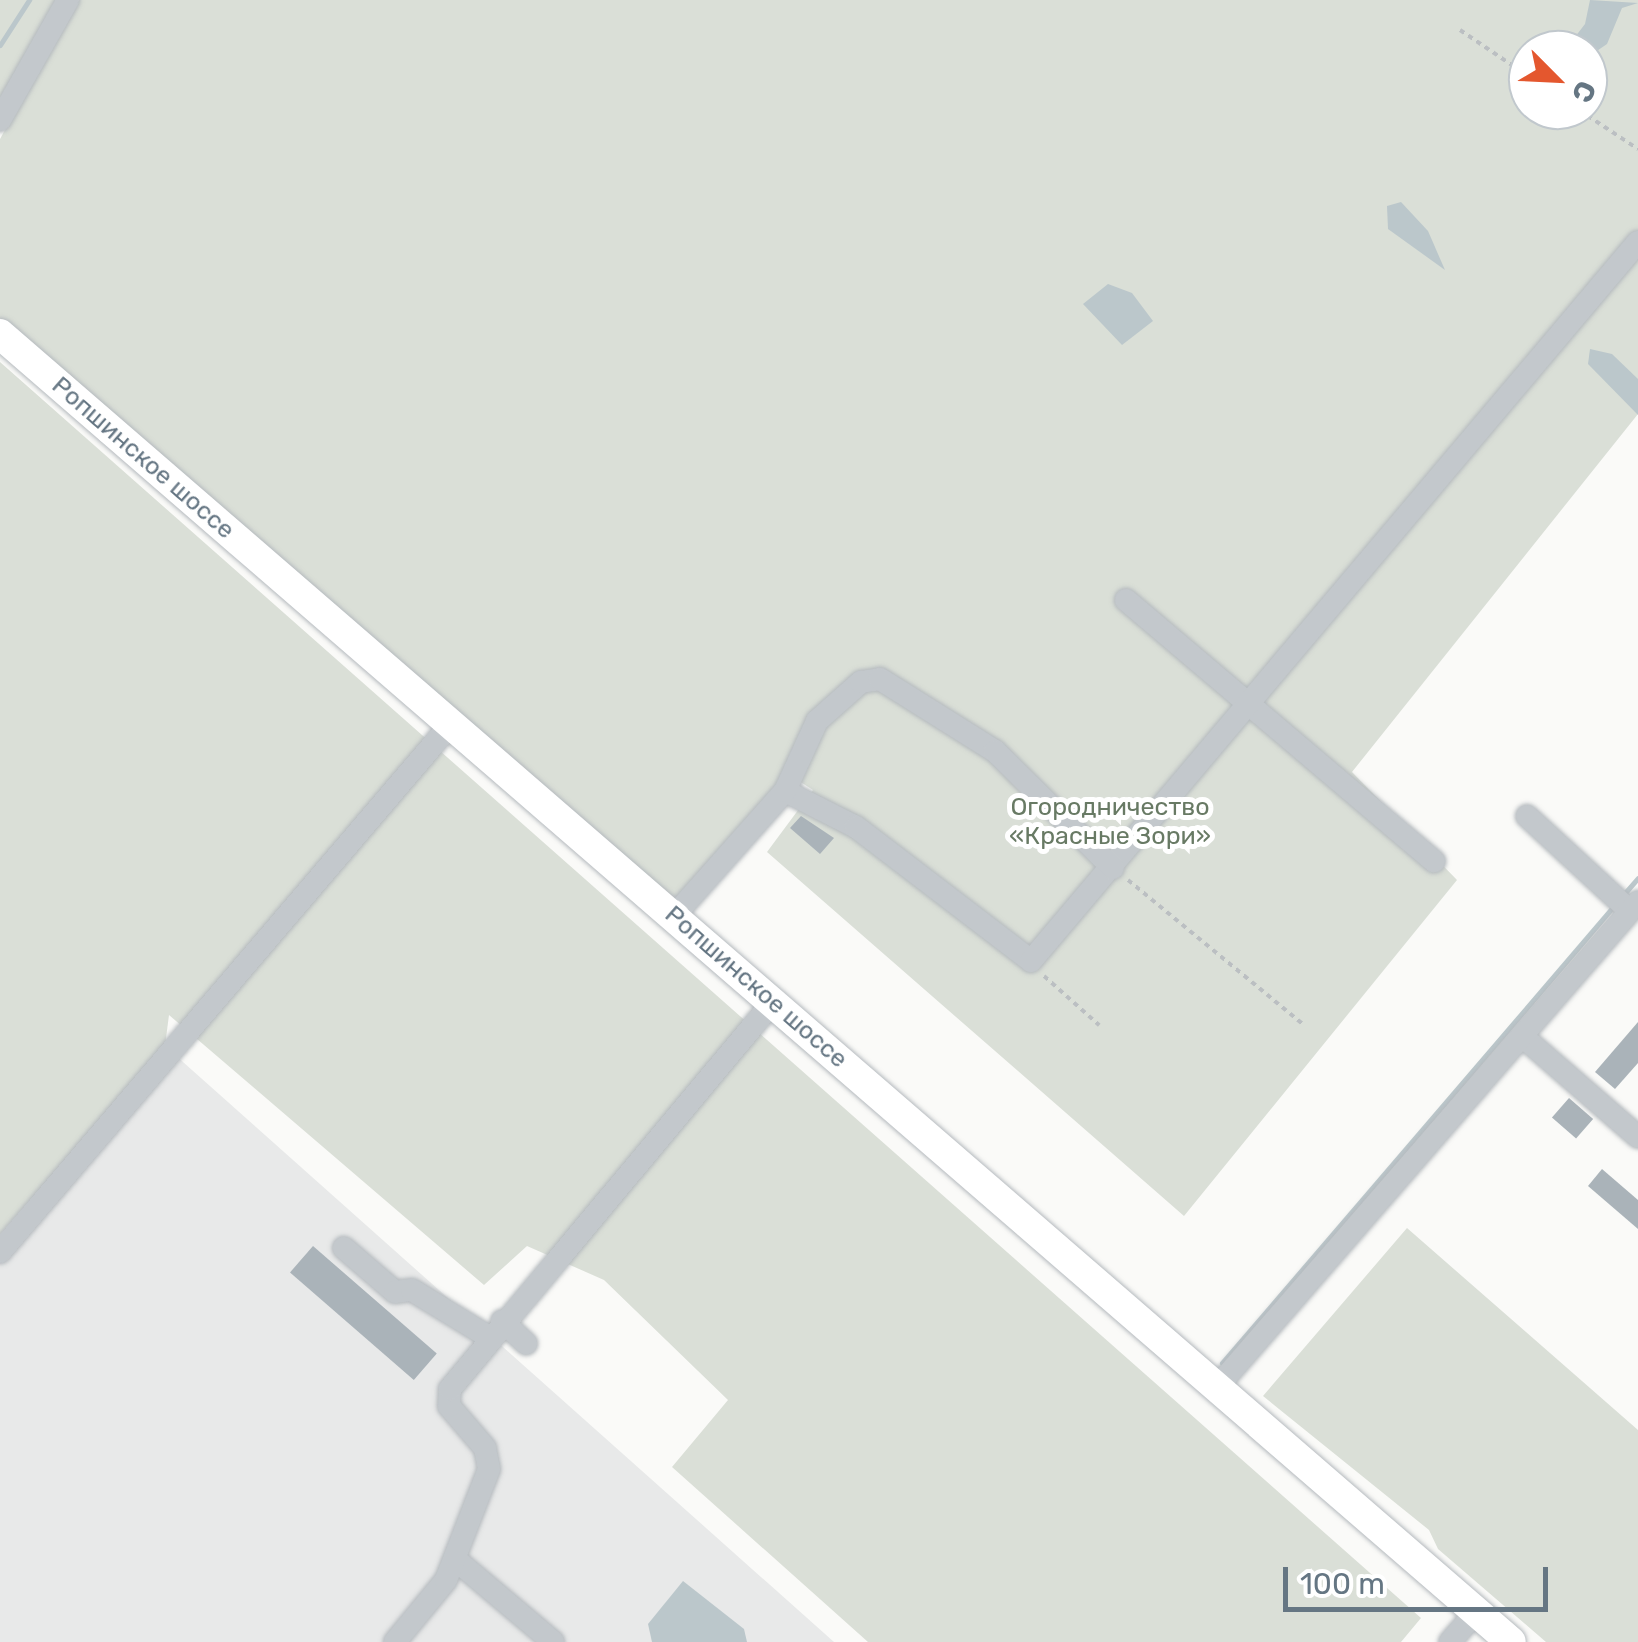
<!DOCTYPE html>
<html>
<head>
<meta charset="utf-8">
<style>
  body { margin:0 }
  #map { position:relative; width:1638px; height:1642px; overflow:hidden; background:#fafaf8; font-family:Rubik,sans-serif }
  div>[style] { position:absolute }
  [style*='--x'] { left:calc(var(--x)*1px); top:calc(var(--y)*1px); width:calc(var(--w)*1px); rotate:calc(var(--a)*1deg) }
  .built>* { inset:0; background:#e8e9e9 }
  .green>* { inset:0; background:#dadfd7 }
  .water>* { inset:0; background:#bbc7cb }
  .stream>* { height:5px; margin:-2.5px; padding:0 2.5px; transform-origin:2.5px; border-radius:2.5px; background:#bbc7cb }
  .building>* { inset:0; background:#aab3b9; transform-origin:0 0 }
  .path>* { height:4px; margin-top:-2px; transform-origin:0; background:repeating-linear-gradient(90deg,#bbbfc2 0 5px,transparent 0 10px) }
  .roads { filter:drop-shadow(0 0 2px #b5babe) drop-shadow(0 0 2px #b5babe) }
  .minor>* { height:22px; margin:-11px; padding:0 11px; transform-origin:11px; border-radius:11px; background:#c3c8cc }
  .major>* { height:30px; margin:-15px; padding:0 15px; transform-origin:15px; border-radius:15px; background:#fff }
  span { translate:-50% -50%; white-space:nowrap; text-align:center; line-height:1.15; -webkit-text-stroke:10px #fff; paint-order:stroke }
  .street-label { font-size:25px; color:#657683 }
  .park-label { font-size:25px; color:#687a64 }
  .north { position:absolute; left:1508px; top:30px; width:100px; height:100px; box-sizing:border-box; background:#fff; border:2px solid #c1c8cd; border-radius:50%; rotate:114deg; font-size:28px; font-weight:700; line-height:40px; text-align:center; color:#657683 }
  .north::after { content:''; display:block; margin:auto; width:35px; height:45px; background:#e4572e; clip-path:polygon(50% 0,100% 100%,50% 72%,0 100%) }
  .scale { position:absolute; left:1283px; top:1567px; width:265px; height:45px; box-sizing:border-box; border:5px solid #657683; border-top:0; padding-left:12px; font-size:30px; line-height:35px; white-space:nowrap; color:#657683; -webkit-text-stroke:8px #fff; paint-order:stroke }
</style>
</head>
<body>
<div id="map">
  <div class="built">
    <div style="clip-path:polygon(165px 1046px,834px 1642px,0 1642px,0 1234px)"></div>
  </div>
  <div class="green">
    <div style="clip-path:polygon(0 0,62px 0,0 106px)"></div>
    <div style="clip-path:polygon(evenodd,76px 0,1638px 0,1638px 414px,1352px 772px,1457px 880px,1184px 1216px,767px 852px,813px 790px,799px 781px,683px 912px,0 318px,0 139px,76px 0,1528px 50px,1588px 50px,1588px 110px,1528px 110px,1528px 50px)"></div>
    <div style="clip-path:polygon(0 362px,1421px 1618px,1401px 1642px,868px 1642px,672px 1467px,728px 1400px,604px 1280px,527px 1246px,484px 1285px,169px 1015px,165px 1046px,0 1234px)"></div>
    <div style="clip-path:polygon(1407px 1228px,1638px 1430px,1638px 1642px,1546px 1642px,1438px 1549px,1429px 1530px,1263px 1396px)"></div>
  </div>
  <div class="water">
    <div style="clip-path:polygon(1590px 0,1638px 3px,1622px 8px,1607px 44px,1588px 57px,1588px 50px,1565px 50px,1585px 24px)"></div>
    <div style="clip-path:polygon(1401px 202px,1428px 231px,1445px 270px,1388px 229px,1387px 206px)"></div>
    <div style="clip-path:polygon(1108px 284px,1132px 293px,1153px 321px,1122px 345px,1083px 304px)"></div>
    <div style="clip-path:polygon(1590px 349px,1612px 354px,1638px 379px,1638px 415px,1588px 364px)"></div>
    <div style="clip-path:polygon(683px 1581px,744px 1629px,747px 1642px,652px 1642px,648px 1624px)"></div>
  </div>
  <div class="stream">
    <div style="--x:0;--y:45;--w:54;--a:-57.2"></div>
    <div style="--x:1624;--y:894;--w:21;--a:-49"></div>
    <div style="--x:1222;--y:1363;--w:601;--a:-49.39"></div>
  </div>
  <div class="building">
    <div style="clip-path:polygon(801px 816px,834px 838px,820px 854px,790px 828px)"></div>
    <div style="clip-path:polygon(1638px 1022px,1638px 1063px,1615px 1089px,1595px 1072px)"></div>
    <div style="left:1569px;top:1098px;width:32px;height:26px;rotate:41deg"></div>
    <div style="clip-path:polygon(1602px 1169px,1638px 1200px,1638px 1229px,1588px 1186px)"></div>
    <div style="left:313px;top:1246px;width:164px;height:35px;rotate:41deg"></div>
  </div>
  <div class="path">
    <div style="--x:1460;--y:30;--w:82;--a:34.1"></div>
    <div style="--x:1579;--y:110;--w:71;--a:33.5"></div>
    <div style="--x:1128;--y:880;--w:229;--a:39.5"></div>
    <div style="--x:1044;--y:976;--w:74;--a:41.7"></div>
  </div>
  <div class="roads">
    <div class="minor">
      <div style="--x:0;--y:120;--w:138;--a:-60.5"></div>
      <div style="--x:1126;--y:600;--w:404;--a:40.3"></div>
      <div style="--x:785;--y:791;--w:80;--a:26.9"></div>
      <div style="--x:856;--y:827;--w:220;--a:37.4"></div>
      <div style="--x:1031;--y:961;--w:941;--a:-49.83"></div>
      <div style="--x:1527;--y:816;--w:140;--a:42.7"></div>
      <div style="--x:674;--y:916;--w:167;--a:-48.4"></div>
      <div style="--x:785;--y:791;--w:77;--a:-65.4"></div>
      <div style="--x:817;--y:721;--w:59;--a:-41.6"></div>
      <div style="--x:861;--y:682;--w:19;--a:-9"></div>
      <div style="--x:880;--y:679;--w:136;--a:32.1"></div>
      <div style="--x:995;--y:751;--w:166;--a:44.8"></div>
      <div style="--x:1522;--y:1036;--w:154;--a:41"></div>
      <div style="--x:344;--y:1248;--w:67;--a:40.8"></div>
      <div style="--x:395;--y:1292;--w:17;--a:-7"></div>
      <div style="--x:412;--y:1290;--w:90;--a:31.4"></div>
      <div style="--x:0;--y:1252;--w:694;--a:-49.5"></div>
      <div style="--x:502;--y:1321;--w:33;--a:43"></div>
      <div style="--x:1218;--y:1386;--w:641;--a:-49.05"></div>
      <div style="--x:456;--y:1560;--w:127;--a:40.2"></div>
      <div style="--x:395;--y:1642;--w:80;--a:-50.6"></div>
      <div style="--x:446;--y:1580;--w:119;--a:-68.8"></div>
      <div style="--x:489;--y:1469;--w:21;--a:-101"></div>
      <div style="--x:485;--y:1448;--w:55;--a:-130.6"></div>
      <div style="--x:449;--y:1406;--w:17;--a:-87"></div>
      <div style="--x:450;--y:1389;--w:504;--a:-50.15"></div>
      <div style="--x:1450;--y:1642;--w:40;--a:-49"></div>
    </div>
    <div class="major">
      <div style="--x:0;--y:334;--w:1998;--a:40.88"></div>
    </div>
  </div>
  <div class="street-label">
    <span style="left:143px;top:458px;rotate:41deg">Ропшинское шоссе</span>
    <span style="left:756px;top:987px;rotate:41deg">Ропшинское шоссе</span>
  </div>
  <div class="park-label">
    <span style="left:1110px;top:822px">Огородничество<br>«Красные Зори»</span>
  </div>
  <div class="north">С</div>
  <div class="scale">100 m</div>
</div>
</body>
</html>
